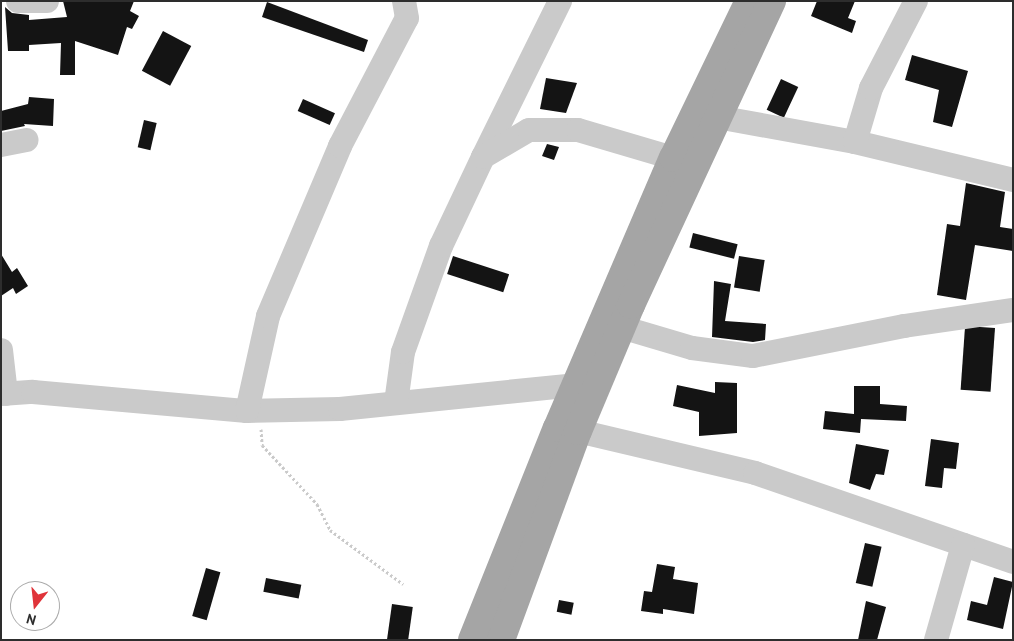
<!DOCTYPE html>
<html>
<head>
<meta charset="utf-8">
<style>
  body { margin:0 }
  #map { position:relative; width:1014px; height:641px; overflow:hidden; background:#fff; font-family:"PT Sans",sans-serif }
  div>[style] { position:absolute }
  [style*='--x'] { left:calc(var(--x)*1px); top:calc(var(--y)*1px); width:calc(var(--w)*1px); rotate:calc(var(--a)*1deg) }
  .building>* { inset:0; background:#141414; transform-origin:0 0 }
  .path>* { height:3px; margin-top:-1.5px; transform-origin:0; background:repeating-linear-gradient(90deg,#cacaca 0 2.5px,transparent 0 5px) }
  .minor>* { height:24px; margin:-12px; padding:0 12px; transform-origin:12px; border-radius:12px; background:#cacaca }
  .major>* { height:28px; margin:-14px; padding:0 14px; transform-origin:14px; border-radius:14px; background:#a5a5a5 }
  span { translate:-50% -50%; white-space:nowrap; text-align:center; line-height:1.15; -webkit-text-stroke:5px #fff; paint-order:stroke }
  .frame { position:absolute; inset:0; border:2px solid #2d2d2d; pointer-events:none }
  .north { position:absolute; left:10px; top:581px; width:50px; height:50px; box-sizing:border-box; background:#fff; border:1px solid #ababab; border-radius:50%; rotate:196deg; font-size:14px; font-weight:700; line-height:20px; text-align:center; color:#2d2d2d }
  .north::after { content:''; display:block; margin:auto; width:18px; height:22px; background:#e0343a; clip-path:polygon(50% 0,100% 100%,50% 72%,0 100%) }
</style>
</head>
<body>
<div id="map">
  <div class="building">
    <div style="clip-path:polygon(63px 1px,134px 1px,130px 11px,139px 16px,132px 29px,127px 27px,118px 55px,75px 41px,75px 75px,60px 75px,61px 43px,29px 45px,29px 51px,8px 51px,5px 7px,12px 13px,29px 15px,29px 20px,67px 17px)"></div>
    <div style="clip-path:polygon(817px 1px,855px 1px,848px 18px,856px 21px,852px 33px,811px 16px)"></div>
    <div style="clip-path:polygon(267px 2px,368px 40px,364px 52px,262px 17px)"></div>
    <div style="left:163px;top:31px;width:32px;height:45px;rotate:28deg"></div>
    <div style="clip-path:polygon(912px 55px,968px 71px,952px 127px,933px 122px,939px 90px,905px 80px)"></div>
    <div style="clip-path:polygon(546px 78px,577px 83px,566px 113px,540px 109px)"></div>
    <div style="left:781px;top:79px;width:19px;height:34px;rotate:25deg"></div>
    <div style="clip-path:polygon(29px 97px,54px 99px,53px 126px,24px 124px,25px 126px,1px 131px,1px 111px,28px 104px)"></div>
    <div style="left:303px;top:99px;width:35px;height:13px;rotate:24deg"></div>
    <div style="left:144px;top:120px;width:13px;height:28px;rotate:13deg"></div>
    <div style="clip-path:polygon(547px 144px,559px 147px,554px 160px,542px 156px)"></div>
    <div style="clip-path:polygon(966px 183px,1005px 192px,1000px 227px,1013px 229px,1013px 251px,975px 245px,966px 300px,937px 295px,947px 224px,960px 226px)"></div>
    <div style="left:693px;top:233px;width:46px;height:15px;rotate:14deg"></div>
    <div style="clip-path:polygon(1px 254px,12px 272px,17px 268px,28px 286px,16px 294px,13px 288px,1px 296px)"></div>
    <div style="left:453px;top:256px;width:59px;height:19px;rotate:18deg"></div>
    <div style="left:739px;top:256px;width:26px;height:32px;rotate:9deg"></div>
    <div style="clip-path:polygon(714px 281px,731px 284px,725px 321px,766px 324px,765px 340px,753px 342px,712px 337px)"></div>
    <div style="left:995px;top:328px;width:64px;height:30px;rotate:94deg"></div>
    <div style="clip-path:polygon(715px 382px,737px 383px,737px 433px,699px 436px,699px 412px,673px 406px,677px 385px,715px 393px)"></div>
    <div style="clip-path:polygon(854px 386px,880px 386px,880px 404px,907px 406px,906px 421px,861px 419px,860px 433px,823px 429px,825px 411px,854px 414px)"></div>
    <div style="clip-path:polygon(931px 439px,959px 443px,956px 469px,944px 468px,942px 488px,925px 486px)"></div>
    <div style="clip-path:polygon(856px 444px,889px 450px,884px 475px,876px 474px,870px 490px,849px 483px)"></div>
    <div style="left:865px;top:543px;width:17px;height:41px;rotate:13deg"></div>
    <div style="clip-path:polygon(657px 564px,675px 567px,673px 579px,698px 583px,694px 614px,663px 609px,663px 614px,641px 611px,644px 591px,652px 592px)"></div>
    <div style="left:206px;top:568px;width:15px;height:50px;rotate:16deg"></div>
    <div style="clip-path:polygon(994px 577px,1013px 582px,1003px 629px,967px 620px,971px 601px,987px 605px)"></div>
    <div style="left:266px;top:578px;width:36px;height:14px;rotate:11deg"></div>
    <div style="left:559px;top:600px;width:15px;height:12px;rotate:11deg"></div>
    <div style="clip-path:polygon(866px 601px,886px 607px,877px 640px,858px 640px)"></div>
    <div style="left:392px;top:604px;width:21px;height:36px;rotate:8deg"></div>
  </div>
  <div class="path">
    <div style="--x:261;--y:429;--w:16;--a:86"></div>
    <div style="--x:262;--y:445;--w:81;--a:47"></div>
    <div style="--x:317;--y:504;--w:29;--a:63"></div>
    <div style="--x:330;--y:530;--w:91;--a:36.5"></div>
  </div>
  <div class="minor">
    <div style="--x:18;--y:1;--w:29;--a:0"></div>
    <div style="--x:717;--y:117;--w:140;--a:10.3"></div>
    <div style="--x:855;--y:142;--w:163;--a:13.5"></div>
    <div style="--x:855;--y:142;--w:56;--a:-73.5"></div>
    <div style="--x:871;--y:88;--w:98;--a:-62.7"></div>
    <div style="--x:1;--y:145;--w:26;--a:-11"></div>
    <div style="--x:483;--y:157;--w:174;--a:-63.7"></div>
    <div style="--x:621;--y:327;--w:74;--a:16.5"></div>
    <div style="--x:692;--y:348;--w:62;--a:7.5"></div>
    <div style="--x:753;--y:356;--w:154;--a:-11.2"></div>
    <div style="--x:904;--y:326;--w:110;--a:-8.4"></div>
    <div style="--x:1;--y:350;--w:44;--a:83.5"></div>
    <div style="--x:1;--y:394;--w:32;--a:-4"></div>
    <div style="--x:33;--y:392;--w:215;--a:5.1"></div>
    <div style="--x:247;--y:411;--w:93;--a:-1.2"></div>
    <div style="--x:340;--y:409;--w:236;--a:-5.8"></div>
    <div style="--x:396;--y:403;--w:51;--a:-82.2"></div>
    <div style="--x:403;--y:352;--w:113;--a:-70.3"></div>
    <div style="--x:441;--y:246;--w:98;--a:-64.7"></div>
    <div style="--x:483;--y:157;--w:53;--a:-30.4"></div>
    <div style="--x:529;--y:130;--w:49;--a:0"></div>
    <div style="--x:578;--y:130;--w:99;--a:16.4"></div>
    <div style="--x:247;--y:411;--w:97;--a:-77.5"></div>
    <div style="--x:268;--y:316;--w:185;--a:-67"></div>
    <div style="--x:340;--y:146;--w:144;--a:-62.4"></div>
    <div style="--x:407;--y:18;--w:17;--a:-100"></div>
    <div style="--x:578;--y:431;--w:182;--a:13.3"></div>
    <div style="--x:755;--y:473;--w:273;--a:19"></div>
    <div style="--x:936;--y:640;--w:99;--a:-74.1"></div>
  </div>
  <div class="major">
    <div style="--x:472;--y:640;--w:228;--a:-68.2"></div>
    <div style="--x:557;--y:428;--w:294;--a:-66.8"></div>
    <div style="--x:673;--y:158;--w:174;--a:-64.2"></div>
    <div style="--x:501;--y:640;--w:223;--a:-69.8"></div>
    <div style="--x:578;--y:431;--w:137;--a:-67.2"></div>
    <div style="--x:631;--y:305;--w:335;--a:-65.1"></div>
  </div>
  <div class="frame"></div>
  <div class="north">N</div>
</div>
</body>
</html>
